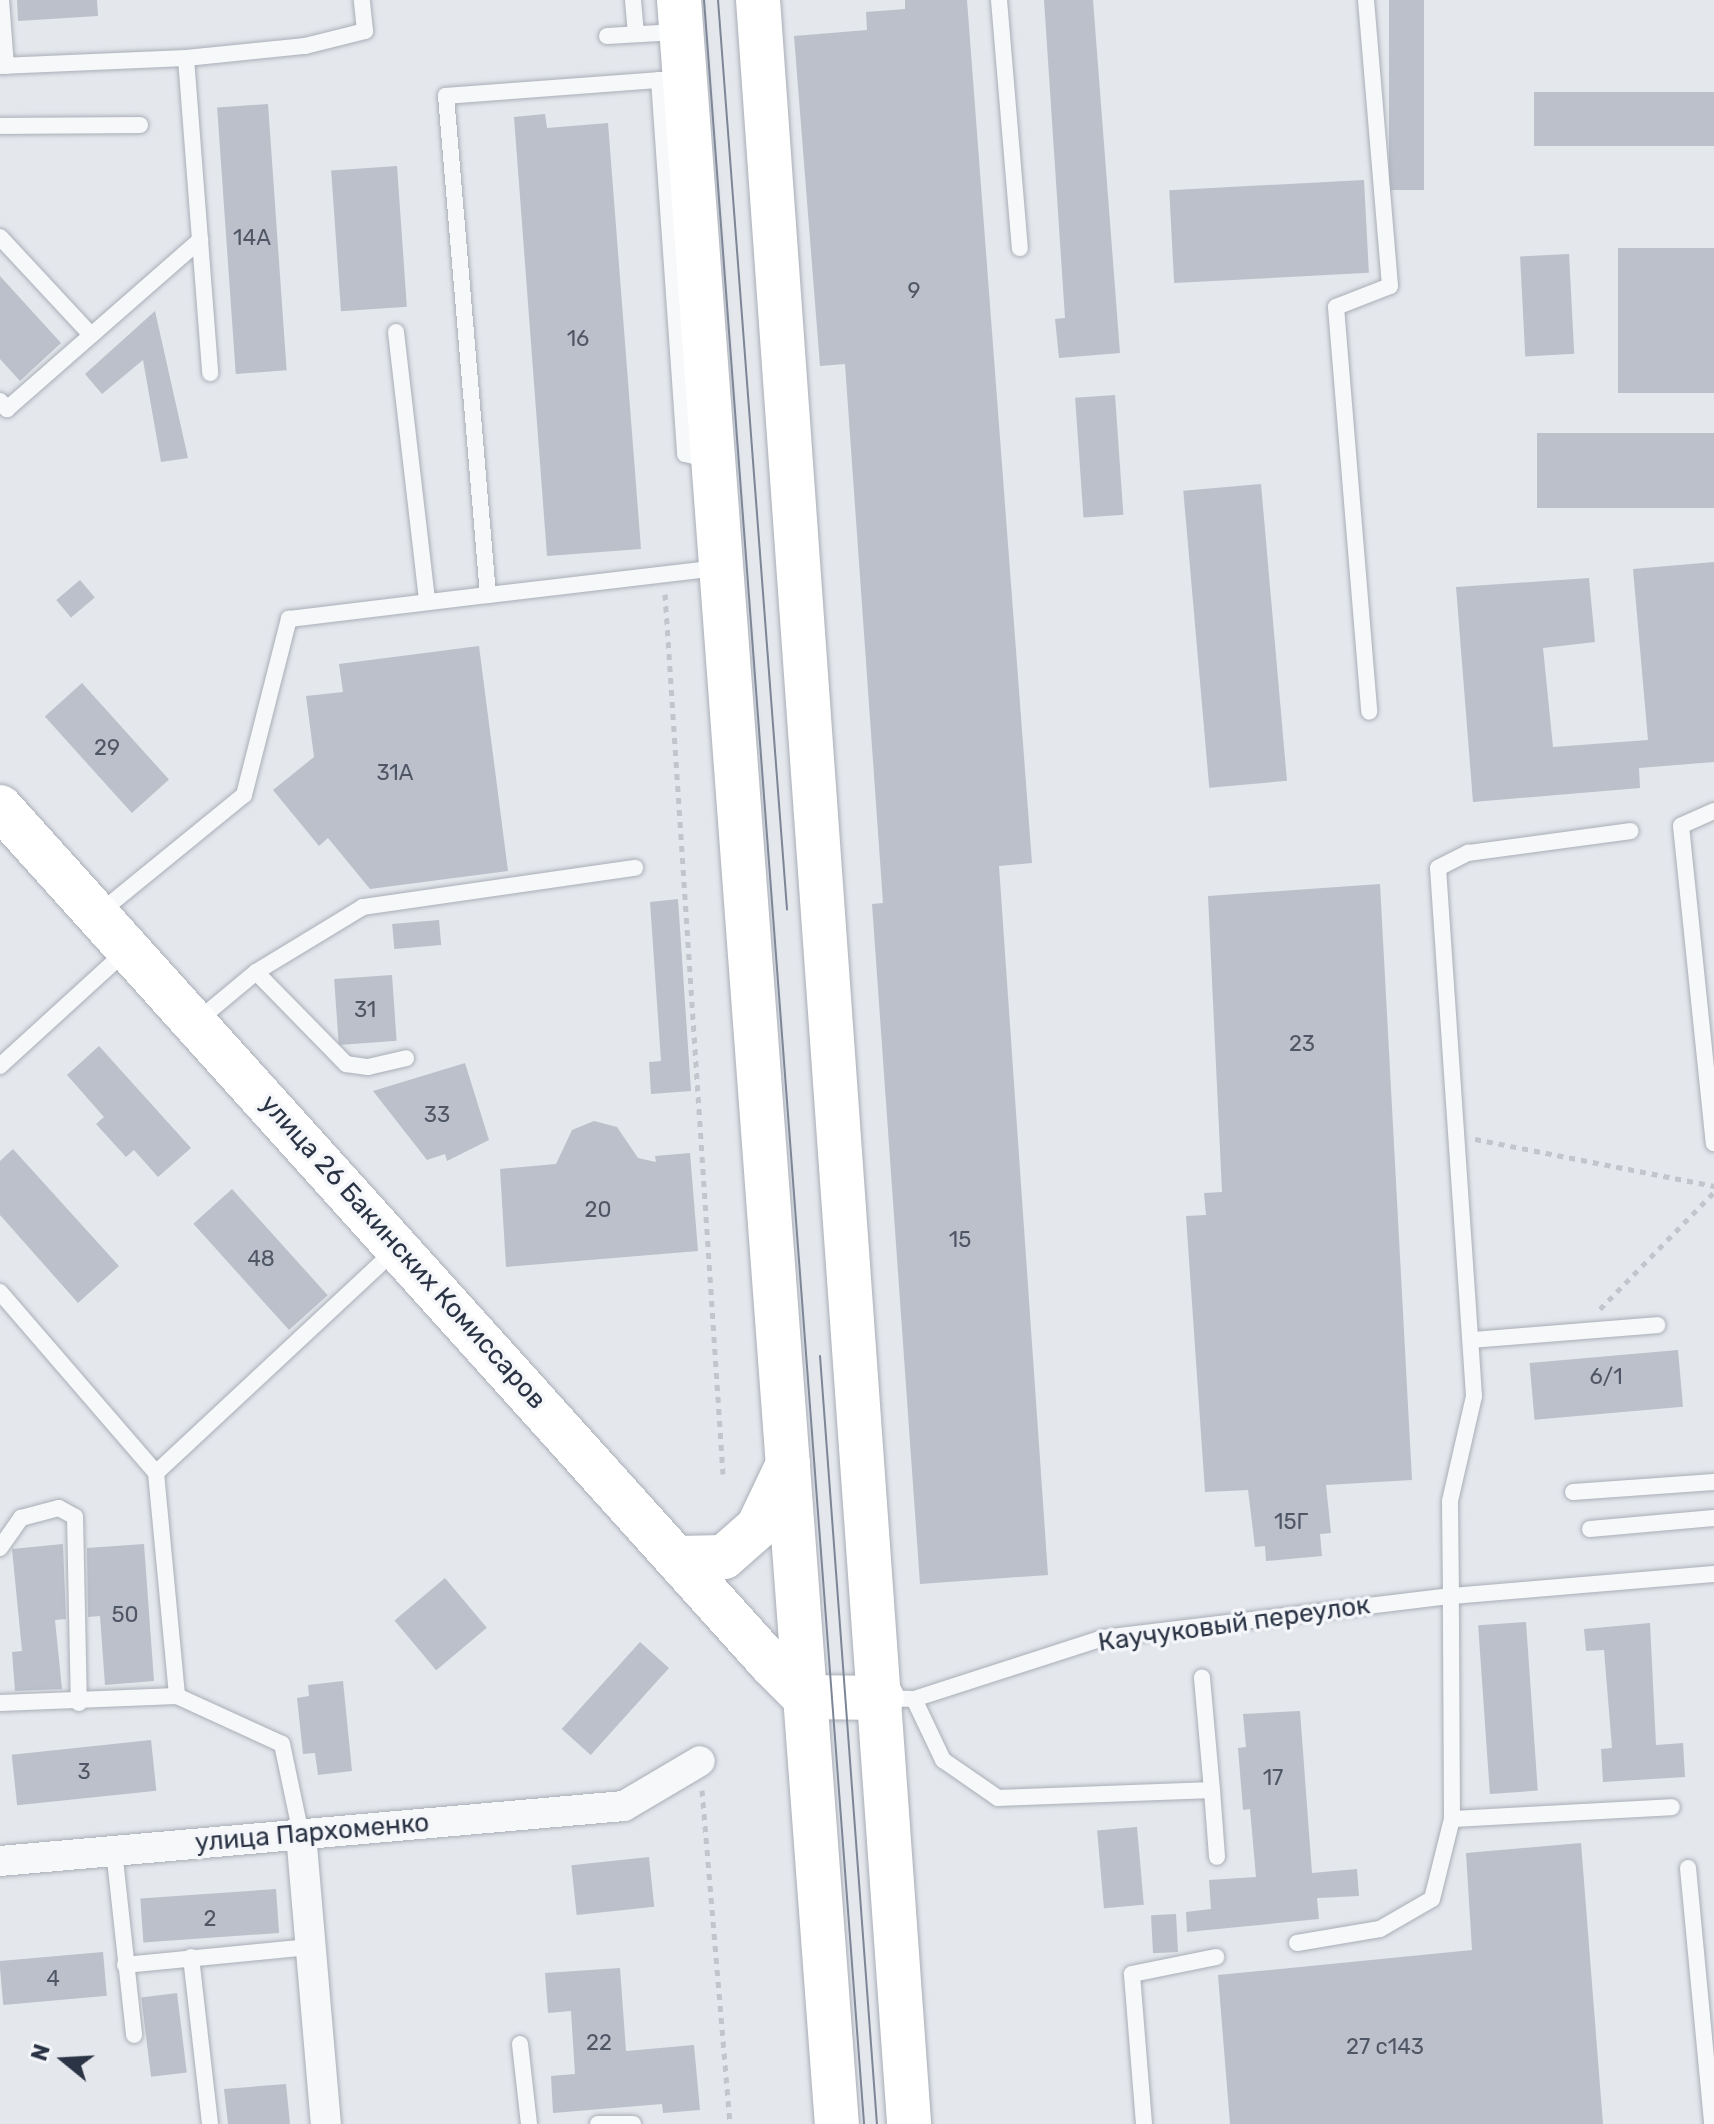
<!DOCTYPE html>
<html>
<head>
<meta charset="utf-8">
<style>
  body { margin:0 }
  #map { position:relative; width:1714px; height:2124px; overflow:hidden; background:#e4e7ec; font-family:Rubik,sans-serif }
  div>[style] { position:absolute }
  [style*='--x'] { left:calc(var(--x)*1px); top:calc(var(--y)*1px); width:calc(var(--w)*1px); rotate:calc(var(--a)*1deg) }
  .building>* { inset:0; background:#bbc0ca; transform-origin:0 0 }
  .path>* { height:5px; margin-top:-2.5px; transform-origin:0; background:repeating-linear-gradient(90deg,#c2c5cb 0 6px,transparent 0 12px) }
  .roads { filter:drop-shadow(0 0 2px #a9aeb7) drop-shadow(0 0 2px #a9aeb7) }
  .service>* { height:16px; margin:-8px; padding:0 8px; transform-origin:8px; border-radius:8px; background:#f7f8fa }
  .minor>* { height:30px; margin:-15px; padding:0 15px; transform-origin:15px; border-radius:15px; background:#f7f8fa }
  .primary>* { height:44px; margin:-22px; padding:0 22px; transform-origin:22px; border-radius:22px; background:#fff }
  .trunk>* { height:44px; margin:-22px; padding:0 22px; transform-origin:22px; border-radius:22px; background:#fff }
  .tram>* { height:2px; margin:-1px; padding:0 1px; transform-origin:1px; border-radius:1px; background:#7d8696 }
  span { translate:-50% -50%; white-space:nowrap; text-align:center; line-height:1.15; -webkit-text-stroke:7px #f4f6f9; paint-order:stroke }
  .number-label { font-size:22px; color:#4f5766 }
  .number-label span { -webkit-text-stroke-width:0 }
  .street-label { font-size:26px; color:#2b3445 }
  .north { position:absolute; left:24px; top:2020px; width:80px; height:80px; -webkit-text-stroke:6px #f4f6f9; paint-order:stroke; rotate:288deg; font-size:22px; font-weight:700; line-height:32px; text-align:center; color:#2b3445 }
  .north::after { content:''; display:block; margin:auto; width:28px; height:36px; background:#2b3445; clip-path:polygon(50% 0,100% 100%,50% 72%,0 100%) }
</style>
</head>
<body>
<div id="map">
  <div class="building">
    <div style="clip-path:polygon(17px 0,97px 0,98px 16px,18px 21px)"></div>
    <div style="clip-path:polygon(905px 0,967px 0,1032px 863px,999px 866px,1048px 1575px,920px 1584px,872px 904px,883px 903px,845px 364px,820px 366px,794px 36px,867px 30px,866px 12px,905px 9px)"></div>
    <div style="clip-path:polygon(1044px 0,1093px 0,1120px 353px,1059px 358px,1055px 319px,1065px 318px)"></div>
    <div style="left:1389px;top:0;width:35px;height:190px"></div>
    <div style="left:1714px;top:92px;width:54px;height:180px;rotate:90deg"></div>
    <div style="left:268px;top:104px;width:267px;height:51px;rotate:86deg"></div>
    <div style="clip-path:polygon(545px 114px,547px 128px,608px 123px,641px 549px,547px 556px,514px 117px)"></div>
    <div style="left:397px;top:166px;width:141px;height:66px;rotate:86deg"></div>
    <div style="left:1364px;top:180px;width:93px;height:195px;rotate:87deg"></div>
    <div style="left:1714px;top:248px;width:145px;height:96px;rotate:90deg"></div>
    <div style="left:1569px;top:254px;width:100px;height:49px;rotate:87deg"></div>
    <div style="clip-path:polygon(0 276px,61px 343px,20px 381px,0 359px)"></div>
    <div style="clip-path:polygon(155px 311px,188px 458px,161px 462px,143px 360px,102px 394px,85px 374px)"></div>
    <div style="left:1115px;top:395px;width:120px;height:40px;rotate:86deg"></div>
    <div style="left:1714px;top:433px;width:75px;height:177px;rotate:90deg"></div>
    <div style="left:1261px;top:484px;width:298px;height:78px;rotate:85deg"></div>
    <div style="clip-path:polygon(1714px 562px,1714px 762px,1639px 768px,1640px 788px,1473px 802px,1456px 587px,1589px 578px,1595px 642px,1543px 648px,1553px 747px,1648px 740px,1633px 569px)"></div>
    <div style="left:80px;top:580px;width:23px;height:31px;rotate:50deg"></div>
    <div style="clip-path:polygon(479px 646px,508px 871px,370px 889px,328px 838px,319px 846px,273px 790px,314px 757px,306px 696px,343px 692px,339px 664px)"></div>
    <div style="left:82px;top:683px;width:130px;height:50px;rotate:48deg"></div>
    <div style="clip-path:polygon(1380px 884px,1412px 1480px,1326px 1485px,1331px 1533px,1320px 1534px,1322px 1556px,1266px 1561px,1265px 1546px,1255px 1547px,1248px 1490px,1205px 1492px,1186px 1216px,1206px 1215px,1204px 1193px,1222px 1192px,1208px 896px)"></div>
    <div style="clip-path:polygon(678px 899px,691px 1091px,651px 1094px,649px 1062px,661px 1061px,650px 902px)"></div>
    <div style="left:439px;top:920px;width:25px;height:47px;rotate:85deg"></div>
    <div style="left:392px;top:975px;width:66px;height:58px;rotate:86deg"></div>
    <div style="clip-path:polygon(99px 1046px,191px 1148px,158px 1177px,134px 1150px,126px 1157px,96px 1124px,104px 1117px,67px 1075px)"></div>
    <div style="clip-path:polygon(465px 1063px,489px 1140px,447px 1161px,445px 1154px,427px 1160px,373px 1091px)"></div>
    <div style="clip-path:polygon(594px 1121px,617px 1127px,638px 1158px,656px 1162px,655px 1156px,690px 1153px,698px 1251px,506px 1267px,500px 1169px,556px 1164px,572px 1130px)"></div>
    <div style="clip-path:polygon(13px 1149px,119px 1266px,78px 1303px,0 1215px,0 1161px)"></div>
    <div style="left:232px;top:1189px;width:143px;height:52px;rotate:48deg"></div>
    <div style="left:1678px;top:1350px;width:57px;height:149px;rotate:85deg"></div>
    <div style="clip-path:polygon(63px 1544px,66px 1619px,55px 1620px,62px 1689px,15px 1691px,12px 1652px,22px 1651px,12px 1549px)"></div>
    <div style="clip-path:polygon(144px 1544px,154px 1681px,105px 1685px,100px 1616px,88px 1617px,87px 1548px)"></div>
    <div style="left:445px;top:1578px;width:65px;height:66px;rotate:50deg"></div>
    <div style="left:1526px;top:1622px;width:169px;height:48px;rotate:86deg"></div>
    <div style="clip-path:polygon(1650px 1623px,1656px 1745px,1683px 1743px,1685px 1777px,1603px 1782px,1601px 1749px,1612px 1748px,1604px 1650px,1586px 1651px,1584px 1629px)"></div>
    <div style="left:640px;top:1642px;width:39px;height:117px;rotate:42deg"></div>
    <div style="clip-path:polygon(343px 1681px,352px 1771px,318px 1775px,315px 1753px,303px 1754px,297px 1698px,309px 1696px,308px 1685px)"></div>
    <div style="clip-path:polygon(1300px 1711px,1312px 1873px,1357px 1869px,1359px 1896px,1317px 1898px,1319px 1919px,1187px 1932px,1186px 1912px,1211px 1909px,1209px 1880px,1256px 1877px,1250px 1809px,1243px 1810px,1238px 1748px,1246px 1747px,1243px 1714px)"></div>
    <div style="left:151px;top:1740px;width:51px;height:140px;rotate:84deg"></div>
    <div style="left:1137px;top:1827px;width:78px;height:40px;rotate:85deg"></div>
    <div style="clip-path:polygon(1581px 1843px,1603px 2124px,1230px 2124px,1218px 1975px,1472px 1950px,1466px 1853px)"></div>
    <div style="left:649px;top:1857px;width:50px;height:78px;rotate:84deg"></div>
    <div style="left:276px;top:1889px;width:44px;height:136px;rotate:86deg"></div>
    <div style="left:1176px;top:1914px;width:38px;height:25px;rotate:87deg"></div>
    <div style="left:103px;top:1952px;width:44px;height:104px;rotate:85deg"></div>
    <div style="clip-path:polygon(620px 1968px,626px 2051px,694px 2045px,700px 2110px,663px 2113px,662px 2104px,553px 2113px,551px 2076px,575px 2074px,571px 2011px,548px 2013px,545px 1973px)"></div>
    <div style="left:177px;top:1993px;width:80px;height:36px;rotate:83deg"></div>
    <div style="clip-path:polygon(286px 2084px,290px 2124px,228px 2124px,224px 2089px)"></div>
  </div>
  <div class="path">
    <div style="--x:665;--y:594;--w:882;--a:86.23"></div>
    <div style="--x:1475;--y:1139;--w:244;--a:11.1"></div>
    <div style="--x:1600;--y:1309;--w:163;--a:-45.7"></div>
    <div style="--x:702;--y:1790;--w:335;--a:85.2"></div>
  </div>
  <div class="roads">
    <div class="service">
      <div style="--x:1;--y:0;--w:66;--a:85.7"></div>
      <div style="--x:633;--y:0;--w:34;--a:85"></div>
      <div style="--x:999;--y:0;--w:249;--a:85.2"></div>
      <div style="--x:1366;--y:0;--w:287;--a:85.2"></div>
      <div style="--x:1390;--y:286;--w:58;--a:158.7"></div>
      <div style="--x:1336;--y:307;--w:406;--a:85.3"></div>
      <div style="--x:607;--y:36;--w:70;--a:-3.3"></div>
      <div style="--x:186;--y:58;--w:316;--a:85.6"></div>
      <div style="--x:0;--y:66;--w:186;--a:-2.5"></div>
      <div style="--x:186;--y:58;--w:120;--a:-5.8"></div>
      <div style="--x:305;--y:46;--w:62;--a:-14"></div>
      <div style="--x:365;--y:31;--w:31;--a:-96"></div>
      <div style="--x:668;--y:80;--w:9;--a:180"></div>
      <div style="--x:659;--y:80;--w:375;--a:86"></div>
      <div style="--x:685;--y:454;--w:26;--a:13"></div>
      <div style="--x:0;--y:126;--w:140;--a:-0.4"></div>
      <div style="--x:0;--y:237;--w:134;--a:47.1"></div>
      <div style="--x:396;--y:332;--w:271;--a:83.4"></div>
      <div style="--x:0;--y:401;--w:11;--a:49"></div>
      <div style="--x:7;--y:409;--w:257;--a:-41.2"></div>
      <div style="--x:488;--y:595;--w:233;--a:-6.7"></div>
      <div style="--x:1714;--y:811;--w:36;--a:156"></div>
      <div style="--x:1681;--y:826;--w:319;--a:84.1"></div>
      <div style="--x:98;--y:914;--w:188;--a:-39.2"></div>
      <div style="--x:244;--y:795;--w:182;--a:-75.7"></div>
      <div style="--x:289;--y:619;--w:200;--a:-6.9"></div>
      <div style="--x:488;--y:595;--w:501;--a:-94.81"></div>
      <div style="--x:446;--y:96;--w:214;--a:-4.3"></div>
      <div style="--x:256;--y:972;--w:125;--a:-31.3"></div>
      <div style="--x:363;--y:907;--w:275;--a:-8.2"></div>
      <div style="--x:196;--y:1022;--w:78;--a:-39.8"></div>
      <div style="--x:256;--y:972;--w:129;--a:45.6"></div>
      <div style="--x:346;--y:1064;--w:22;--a:8"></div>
      <div style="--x:368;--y:1067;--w:39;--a:-13"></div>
      <div style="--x:0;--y:1066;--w:171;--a:-42.4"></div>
      <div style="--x:0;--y:1292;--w:239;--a:49.2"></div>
      <div style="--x:156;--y:1473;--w:224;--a:84.6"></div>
      <div style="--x:1472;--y:1340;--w:186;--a:-4.6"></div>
      <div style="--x:156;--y:1473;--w:327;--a:-43"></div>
      <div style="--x:1573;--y:1492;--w:141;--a:-4.1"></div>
      <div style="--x:1590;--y:1529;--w:124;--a:-5.1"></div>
      <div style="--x:0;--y:1548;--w:37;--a:-55"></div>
      <div style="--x:21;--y:1518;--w:39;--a:-15"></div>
      <div style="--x:59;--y:1508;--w:18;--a:29"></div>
      <div style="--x:75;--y:1517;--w:186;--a:88.8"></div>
      <div style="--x:883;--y:1698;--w:31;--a:2"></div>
      <div style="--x:914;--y:1699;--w:199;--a:-17.9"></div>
      <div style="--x:1103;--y:1638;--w:351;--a:-6.9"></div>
      <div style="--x:1451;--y:1596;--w:95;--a:-90.6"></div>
      <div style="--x:1450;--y:1501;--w:108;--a:-77.1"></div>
      <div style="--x:1474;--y:1396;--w:529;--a:-93.9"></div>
      <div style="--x:1438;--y:868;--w:34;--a:-27"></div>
      <div style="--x:1468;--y:853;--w:164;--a:-7.7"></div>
      <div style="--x:914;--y:1699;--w:68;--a:64.6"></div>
      <div style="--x:943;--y:1760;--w:67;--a:34.6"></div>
      <div style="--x:998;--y:1798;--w:214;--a:-2.1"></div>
      <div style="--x:1212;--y:1790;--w:113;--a:-95.1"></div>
      <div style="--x:0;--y:1703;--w:177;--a:-2.3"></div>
      <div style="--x:177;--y:1696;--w:115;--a:24.6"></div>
      <div style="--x:282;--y:1744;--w:92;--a:78.1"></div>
      <div style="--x:1212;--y:1790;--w:67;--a:85.7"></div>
      <div style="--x:1452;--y:1819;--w:220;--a:-3.1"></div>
      <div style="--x:114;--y:1850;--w:186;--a:83.8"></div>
      <div style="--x:1688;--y:1868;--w:257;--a:84.6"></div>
      <div style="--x:1297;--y:1943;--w:84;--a:-9.6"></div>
      <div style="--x:1380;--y:1929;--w:60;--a:-30"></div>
      <div style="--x:1432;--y:1899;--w:82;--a:-76"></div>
      <div style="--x:1452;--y:1819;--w:223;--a:-90.3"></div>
      <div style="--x:1451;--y:1596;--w:264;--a:-4.8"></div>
      <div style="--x:191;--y:1957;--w:168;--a:83.5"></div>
      <div style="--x:125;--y:1965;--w:185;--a:-5.6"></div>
      <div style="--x:520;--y:2044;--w:81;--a:83.6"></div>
      <div style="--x:598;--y:2124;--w:35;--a:0"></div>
      <div style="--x:1144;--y:2124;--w:150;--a:-94.6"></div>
      <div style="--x:1132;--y:1974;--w:86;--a:-11.4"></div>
    </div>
    <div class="minor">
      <div style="--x:301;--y:1834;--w:291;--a:85.1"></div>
      <div style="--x:0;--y:1861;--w:626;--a:-5.04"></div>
      <div style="--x:624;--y:1806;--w:88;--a:-30.6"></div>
    </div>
    <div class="primary">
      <div style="--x:0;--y:807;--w:1153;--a:48.02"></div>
      <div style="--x:771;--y:1664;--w:47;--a:45"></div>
      <div style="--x:804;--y:1697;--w:78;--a:0.7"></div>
    </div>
    <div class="trunk">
      <div style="--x:679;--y:0;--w:2130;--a:85.75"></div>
      <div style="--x:758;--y:0;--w:2129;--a:85.93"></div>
      <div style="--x:677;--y:1558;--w:47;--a:-1.2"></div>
      <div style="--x:724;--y:1557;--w:45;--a:-41.4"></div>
      <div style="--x:758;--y:1527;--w:70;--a:-64.5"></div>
    </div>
  </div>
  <div class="tram">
    <div style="--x:704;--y:0;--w:2130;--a:85.69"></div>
    <div style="--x:718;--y:0;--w:912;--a:85.66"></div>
    <div style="--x:820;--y:1356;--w:770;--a:85.76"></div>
  </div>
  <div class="number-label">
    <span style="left:252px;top:238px">14А</span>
    <span style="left:914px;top:291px">9</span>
    <span style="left:578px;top:339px">16</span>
    <span style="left:107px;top:748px">29</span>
    <span style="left:395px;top:773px">31А</span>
    <span style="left:365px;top:1010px">31</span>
    <span style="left:1302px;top:1044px">23</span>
    <span style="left:437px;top:1115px">33</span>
    <span style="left:598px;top:1210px">20</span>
    <span style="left:960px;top:1240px">15</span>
    <span style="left:261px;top:1259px">48</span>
    <span style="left:1606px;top:1377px">6/1</span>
    <span style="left:1291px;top:1522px">15Г</span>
    <span style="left:125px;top:1615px">50</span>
    <span style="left:84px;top:1772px">3</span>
    <span style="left:1273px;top:1778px">17</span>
    <span style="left:210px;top:1919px">2</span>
    <span style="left:53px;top:1979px">4</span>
    <span style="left:599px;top:2043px">22</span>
    <span style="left:1385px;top:2047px">27 с143</span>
  </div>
  <div class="street-label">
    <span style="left:403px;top:1252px;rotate:48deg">улица 26 Бакинских Комиссаров</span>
    <span style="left:1234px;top:1624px;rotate:-8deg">Каучуковый переулок</span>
    <span style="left:312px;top:1833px;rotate:-5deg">улица Пархоменко</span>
  </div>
  <div class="north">N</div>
</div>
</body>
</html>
